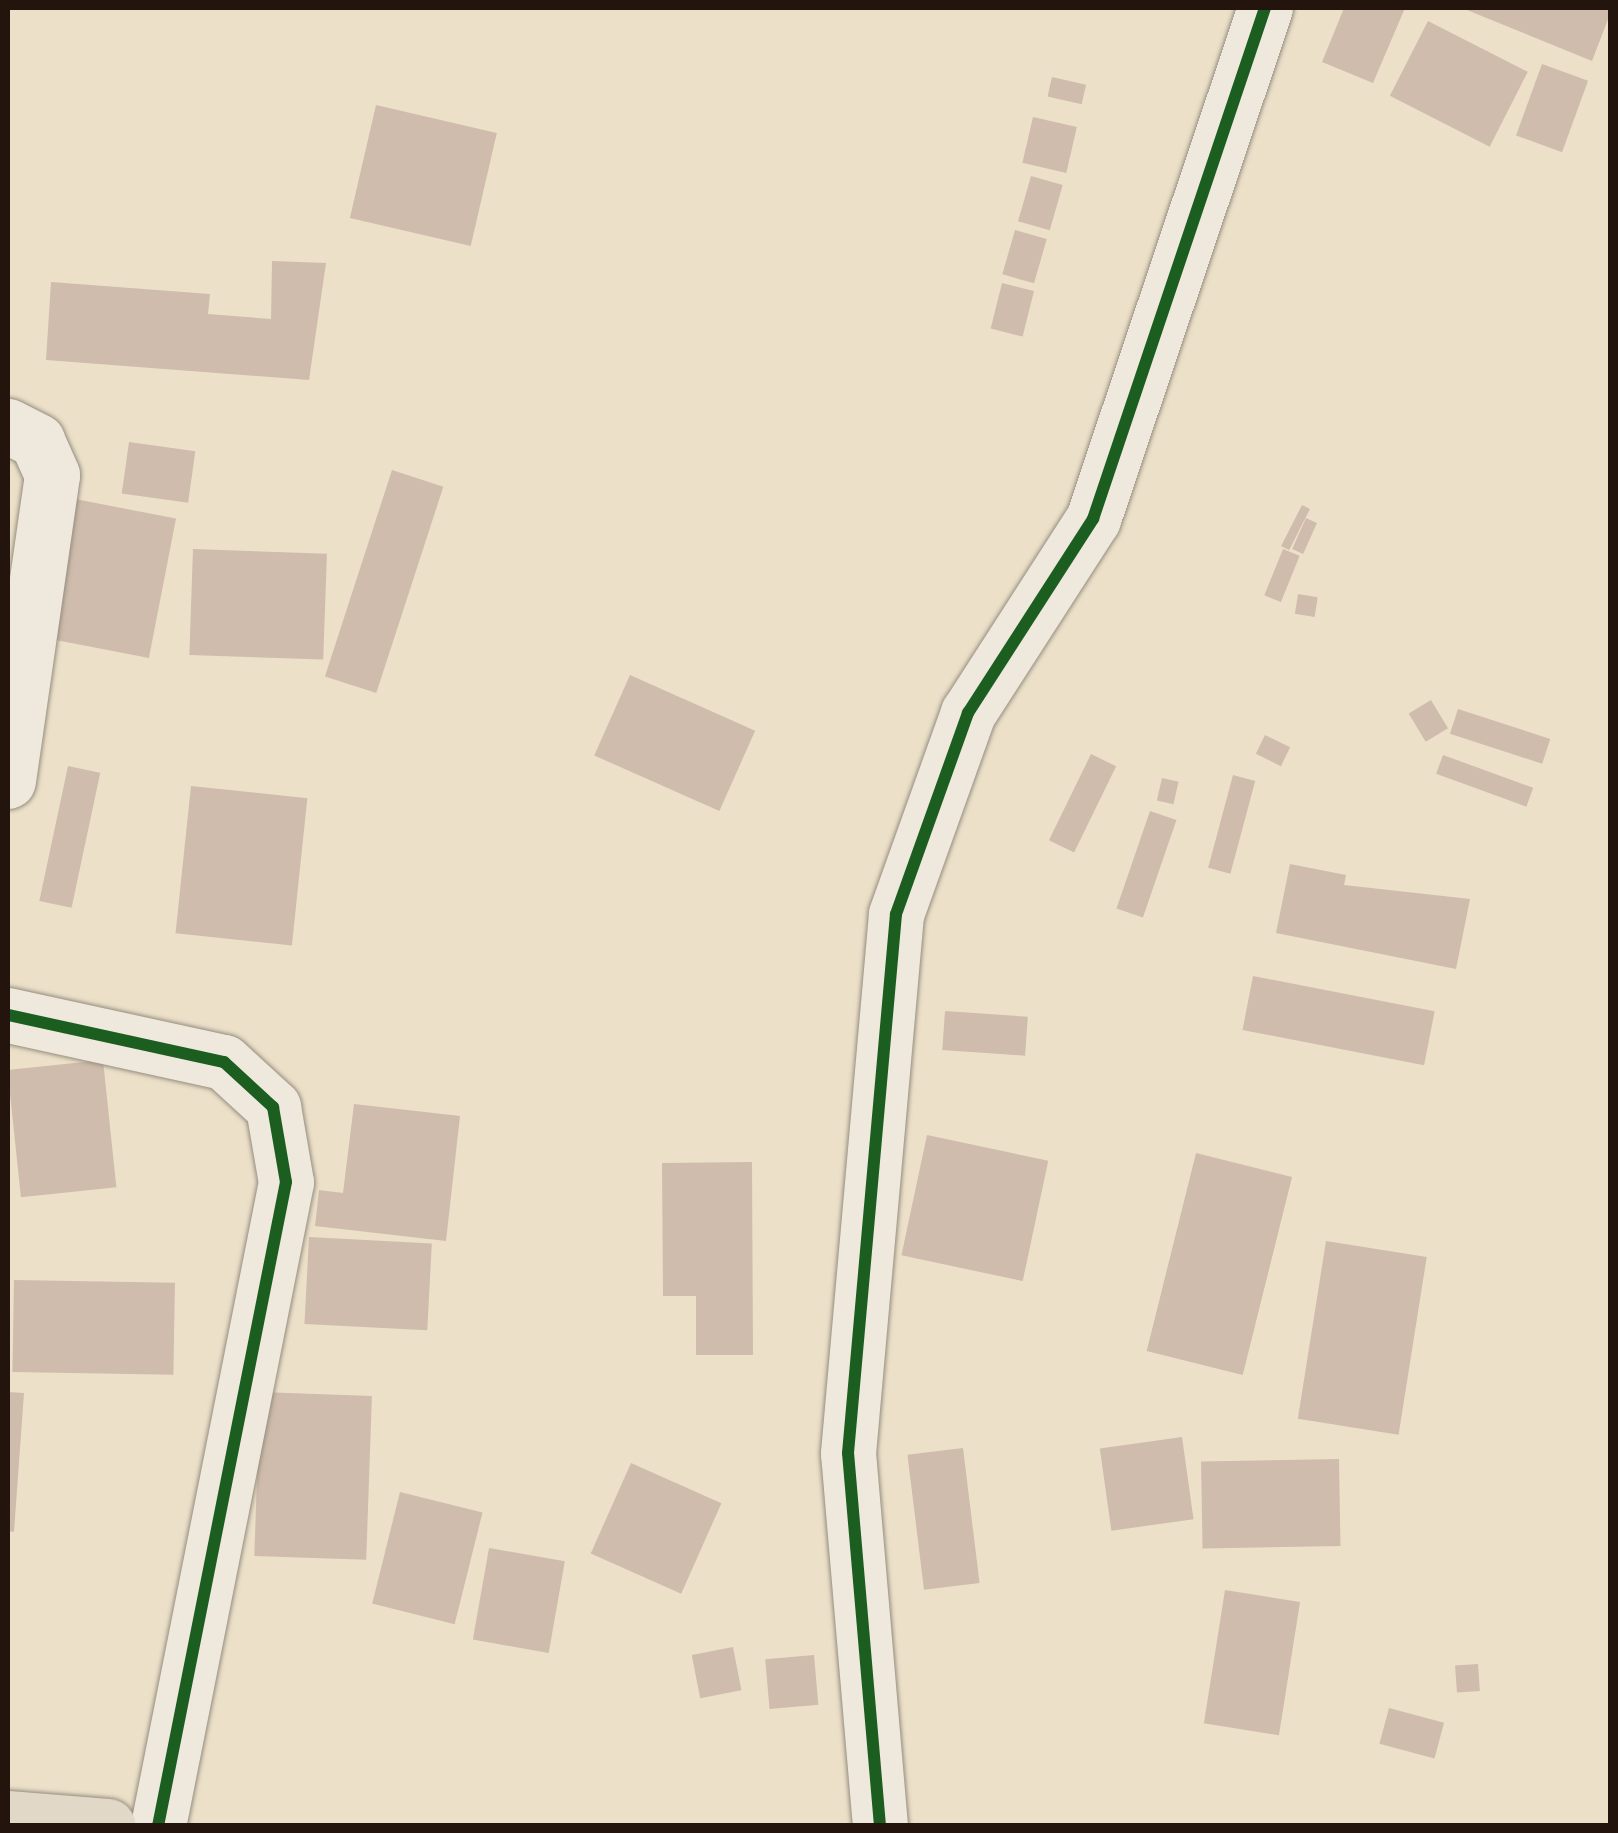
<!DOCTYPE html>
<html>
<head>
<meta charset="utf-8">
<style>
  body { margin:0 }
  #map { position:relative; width:1618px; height:1833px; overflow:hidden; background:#ece0c9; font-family:"Gentium Book Plus",serif }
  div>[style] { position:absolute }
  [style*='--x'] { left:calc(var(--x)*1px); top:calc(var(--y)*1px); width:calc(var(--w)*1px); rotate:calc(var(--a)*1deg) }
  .building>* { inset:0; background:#cfbcac; transform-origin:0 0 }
  .roads { filter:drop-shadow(0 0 2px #958d7f) drop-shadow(0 0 2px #958d7f) }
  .street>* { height:55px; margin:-27.5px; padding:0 27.5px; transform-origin:27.5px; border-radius:27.5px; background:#efe8dd }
  .highway>* { height:55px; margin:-27.5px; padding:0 27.5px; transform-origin:27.5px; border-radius:27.5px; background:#e2d8c7 }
  .cycleway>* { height:12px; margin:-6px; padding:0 6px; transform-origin:6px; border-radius:6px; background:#1b5e20 }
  span { translate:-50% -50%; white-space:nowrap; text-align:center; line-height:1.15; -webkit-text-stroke:9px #fceed3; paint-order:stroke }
  .frame { position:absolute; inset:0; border:10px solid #23150d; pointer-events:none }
</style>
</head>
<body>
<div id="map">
  <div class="building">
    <div style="clip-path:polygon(1344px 8px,1405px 8px,1373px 83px,1322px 62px)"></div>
    <div style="clip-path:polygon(1462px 8px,1610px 8px,1610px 14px,1592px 61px)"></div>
    <div style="left:1428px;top:21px;width:112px;height:84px;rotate:27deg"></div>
    <div style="left:1542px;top:64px;width:49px;height:76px;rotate:20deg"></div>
    <div style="left:1052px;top:77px;width:35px;height:20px;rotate:13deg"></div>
    <div style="left:376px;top:105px;width:124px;height:116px;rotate:13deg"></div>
    <div style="left:1033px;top:117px;width:45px;height:47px;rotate:13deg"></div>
    <div style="left:1031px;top:176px;width:33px;height:47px;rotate:16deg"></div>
    <div style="left:1015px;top:230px;width:33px;height:46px;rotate:16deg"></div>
    <div style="clip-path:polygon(272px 261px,326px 263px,309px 380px,46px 360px,51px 282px,210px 294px,208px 314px,271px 319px)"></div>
    <div style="left:1002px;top:283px;width:33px;height:47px;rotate:14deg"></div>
    <div style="left:129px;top:442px;width:67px;height:52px;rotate:8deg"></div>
    <div style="left:392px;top:470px;width:54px;height:217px;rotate:18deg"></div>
    <div style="left:70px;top:498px;width:108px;height:142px;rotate:11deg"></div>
    <div style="left:1302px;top:505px;width:9px;height:46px;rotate:27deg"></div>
    <div style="left:1306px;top:518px;width:12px;height:34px;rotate:24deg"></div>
    <div style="left:193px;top:549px;width:134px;height:106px;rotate:2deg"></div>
    <div style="left:1283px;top:549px;width:18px;height:50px;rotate:22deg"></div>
    <div style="left:1298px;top:594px;width:20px;height:20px;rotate:9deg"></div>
    <div style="left:630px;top:675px;width:137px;height:88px;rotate:24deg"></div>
    <div style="left:1431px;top:700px;width:33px;height:26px;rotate:59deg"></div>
    <div style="left:1458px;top:709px;width:97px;height:26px;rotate:18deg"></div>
    <div style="left:1265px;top:735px;width:28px;height:21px;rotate:26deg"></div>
    <div style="left:1091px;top:754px;width:28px;height:96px;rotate:26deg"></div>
    <div style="left:1443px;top:755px;width:96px;height:20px;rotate:20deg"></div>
    <div style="left:68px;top:766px;width:33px;height:138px;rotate:12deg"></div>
    <div style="left:1233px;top:775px;width:23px;height:96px;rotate:15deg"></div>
    <div style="left:1162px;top:778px;width:17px;height:23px;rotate:13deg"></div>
    <div style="left:191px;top:786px;width:117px;height:148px;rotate:6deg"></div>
    <div style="left:1150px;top:811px;width:28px;height:103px;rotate:19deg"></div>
    <div style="clip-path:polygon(1290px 864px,1346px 875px,1344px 885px,1470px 899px,1456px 969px,1276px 933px)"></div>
    <div style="left:1253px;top:976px;width:185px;height:55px;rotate:11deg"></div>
    <div style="left:945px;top:1011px;width:83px;height:39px;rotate:4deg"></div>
    <div style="left:103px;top:1060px;width:128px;height:96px;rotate:84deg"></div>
    <div style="clip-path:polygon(354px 1104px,460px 1116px,446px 1241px,315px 1226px,319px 1190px,343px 1193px)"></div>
    <div style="left:927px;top:1135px;width:124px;height:123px;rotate:12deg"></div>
    <div style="left:1196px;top:1153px;width:99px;height:204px;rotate:14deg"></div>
    <div style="clip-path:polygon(752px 1162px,753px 1355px,696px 1355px,696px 1296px,663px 1296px,662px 1163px)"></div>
    <div style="left:309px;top:1237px;width:123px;height:87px;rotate:3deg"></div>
    <div style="left:1326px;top:1241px;width:102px;height:180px;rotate:9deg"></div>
    <div style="left:14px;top:1280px;width:161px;height:92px;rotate:1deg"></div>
    <div style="clip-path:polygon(8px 1392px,24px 1393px,14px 1532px,8px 1531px)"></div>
    <div style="left:260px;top:1392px;width:112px;height:164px;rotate:2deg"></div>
    <div style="left:1182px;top:1437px;width:83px;height:83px;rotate:82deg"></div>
    <div style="left:963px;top:1448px;width:136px;height:56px;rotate:83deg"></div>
    <div style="left:1339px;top:1459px;width:87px;height:138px;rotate:89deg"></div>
    <div style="left:631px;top:1463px;width:99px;height:99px;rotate:24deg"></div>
    <div style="left:400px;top:1492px;width:85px;height:115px;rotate:14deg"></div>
    <div style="left:489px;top:1548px;width:77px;height:93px;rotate:10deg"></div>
    <div style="left:1225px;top:1590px;width:76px;height:135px;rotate:9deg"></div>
    <div style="left:733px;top:1647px;width:44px;height:42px;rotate:79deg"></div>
    <div style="left:814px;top:1655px;width:50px;height:49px;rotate:85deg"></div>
    <div style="left:1478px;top:1664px;width:27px;height:23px;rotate:86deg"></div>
    <div style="left:1389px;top:1708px;width:57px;height:37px;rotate:15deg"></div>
  </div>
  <div class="roads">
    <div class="street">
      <div style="--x:8;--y:426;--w:33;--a:27"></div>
      <div style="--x:37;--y:441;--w:37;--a:66"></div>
      <div style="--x:52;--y:475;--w:309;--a:98.2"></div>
      <div style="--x:8;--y:1015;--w:221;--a:12.3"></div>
      <div style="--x:224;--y:1062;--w:67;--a:42.6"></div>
      <div style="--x:273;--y:1107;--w:76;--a:80.2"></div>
      <div style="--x:286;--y:1182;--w:657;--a:101.24"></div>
      <div style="--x:880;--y:1826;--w:374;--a:-94.9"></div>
      <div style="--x:848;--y:1453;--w:541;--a:-84.91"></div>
      <div style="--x:896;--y:914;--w:214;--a:-70.3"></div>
      <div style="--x:968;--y:713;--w:231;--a:-57.2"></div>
      <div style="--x:1093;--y:519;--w:539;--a:-71.4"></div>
    </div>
    <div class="highway">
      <div style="--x:8;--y:1818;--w:100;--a:4.6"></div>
    </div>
  </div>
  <div class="cycleway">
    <div style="--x:8;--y:1015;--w:221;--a:12.3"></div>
    <div style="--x:224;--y:1062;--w:67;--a:42.6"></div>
    <div style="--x:273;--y:1107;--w:76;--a:80.2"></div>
    <div style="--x:286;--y:1182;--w:657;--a:101.24"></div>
    <div style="--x:880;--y:1826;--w:374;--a:-94.9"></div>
    <div style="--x:848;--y:1453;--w:541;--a:-84.91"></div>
    <div style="--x:896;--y:914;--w:214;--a:-70.3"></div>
    <div style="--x:968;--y:713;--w:231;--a:-57.2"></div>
    <div style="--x:1093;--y:519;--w:539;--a:-71.4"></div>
  </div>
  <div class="frame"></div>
</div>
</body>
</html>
